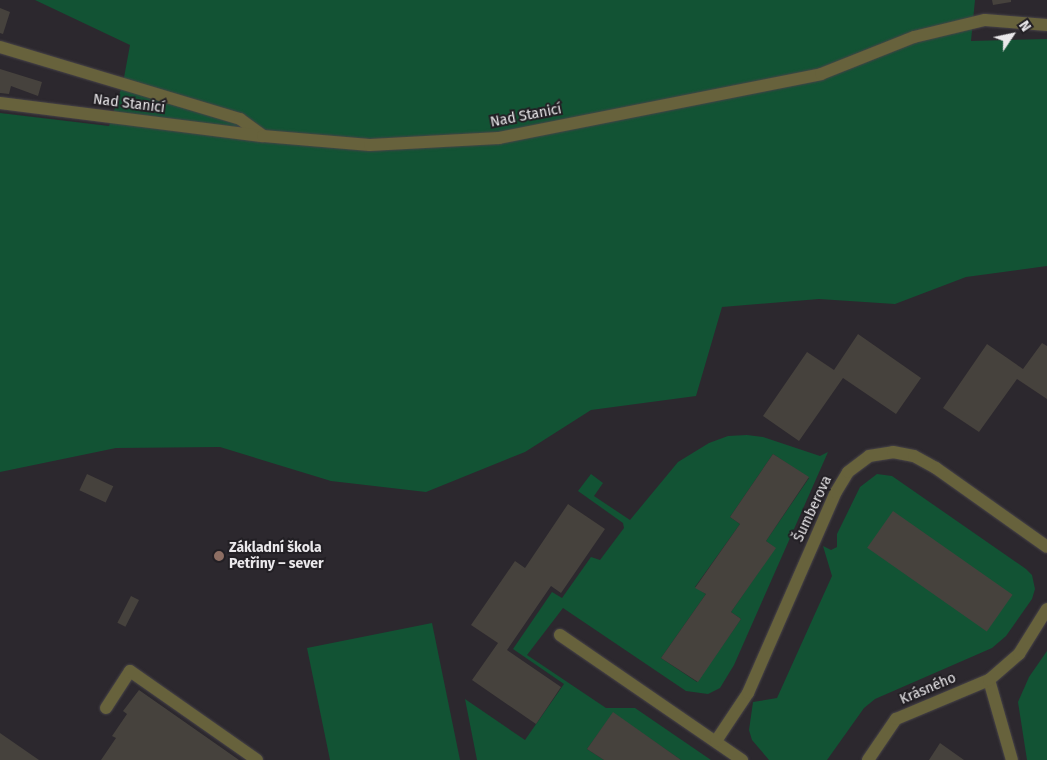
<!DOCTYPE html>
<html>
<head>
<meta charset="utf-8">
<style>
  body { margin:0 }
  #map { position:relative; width:1047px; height:760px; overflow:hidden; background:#2c282e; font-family:"Fira Sans",sans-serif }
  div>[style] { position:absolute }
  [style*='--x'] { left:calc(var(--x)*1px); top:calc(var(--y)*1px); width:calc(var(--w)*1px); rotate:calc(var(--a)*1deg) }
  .green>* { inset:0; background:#125334 }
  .building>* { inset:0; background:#46423d; transform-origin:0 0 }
  .roads { filter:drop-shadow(0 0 1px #474348) drop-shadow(0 0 1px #474348) }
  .lane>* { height:12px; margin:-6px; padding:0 6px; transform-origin:6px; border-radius:6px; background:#67623c }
  .street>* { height:12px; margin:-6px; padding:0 6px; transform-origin:6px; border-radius:6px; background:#67623c }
  .dots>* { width:14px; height:14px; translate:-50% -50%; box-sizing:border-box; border:2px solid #221f24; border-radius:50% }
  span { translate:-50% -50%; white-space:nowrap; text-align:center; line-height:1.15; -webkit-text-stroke:4px #221f24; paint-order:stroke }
  .street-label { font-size:14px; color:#eae8eb }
  .poi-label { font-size:14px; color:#eae8eb; font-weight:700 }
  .left { translate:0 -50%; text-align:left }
  .north { position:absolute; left:987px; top:10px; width:50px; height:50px; -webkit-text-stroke:4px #221f24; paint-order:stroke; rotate:56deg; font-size:14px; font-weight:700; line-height:20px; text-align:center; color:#eae8eb }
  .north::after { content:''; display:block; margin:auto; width:18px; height:22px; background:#eae8eb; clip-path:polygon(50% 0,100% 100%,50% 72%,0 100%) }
</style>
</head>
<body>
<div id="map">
  <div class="green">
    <div style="clip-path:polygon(35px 0,975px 0,971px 41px,1047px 39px,1047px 266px,966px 277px,895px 304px,819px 299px,722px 307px,696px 396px,591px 410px,525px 452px,426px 492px,331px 481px,220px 447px,116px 448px,0 472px,0 113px,109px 126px,123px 83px,130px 45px)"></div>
    <div style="clip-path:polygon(evenodd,747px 435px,763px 437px,820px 456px,828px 452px,734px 665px,720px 688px,708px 694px,686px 691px,563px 608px,527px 655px,606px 708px,635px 708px,711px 760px,681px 760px,613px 713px,587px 749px,604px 760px,477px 760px,465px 699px,525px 740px,564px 684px,513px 649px,552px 592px,562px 598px,591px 557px,600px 560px,624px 528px,623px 523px,578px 491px,591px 474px,603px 483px,594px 496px,630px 520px,678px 462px,709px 443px,728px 436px,747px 435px,773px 454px,809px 478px,766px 541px,775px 548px,731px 612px,741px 619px,697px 682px,661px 658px,706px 594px,695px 587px,740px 524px,730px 517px,773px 454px)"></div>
    <div style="clip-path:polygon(877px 474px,892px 476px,1026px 569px,1032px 575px,1035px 589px,1032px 599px,1006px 636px,992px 648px,875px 699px,864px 708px,827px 760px,769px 760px,752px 740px,749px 730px,753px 702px,777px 698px,832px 576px,823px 546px,831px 550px,837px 547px,837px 534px,860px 487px)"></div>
    <div style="clip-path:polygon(432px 623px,460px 760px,330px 760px,307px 648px)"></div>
    <div style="clip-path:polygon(1047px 651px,1047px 760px,1027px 760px,1018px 702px,1029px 677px)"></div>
  </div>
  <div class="building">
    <div style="clip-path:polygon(992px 0,1011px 0,1011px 2px,993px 5px)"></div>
    <div style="clip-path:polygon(0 8px,10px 12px,3px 34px,0 33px)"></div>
    <div style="clip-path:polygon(0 69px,42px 82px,38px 96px,11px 86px,9px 94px,0 93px)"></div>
    <div style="clip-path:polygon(858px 334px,921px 378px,896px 414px,843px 378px,799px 441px,763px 416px,807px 352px,834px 370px)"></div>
    <div style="clip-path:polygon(1042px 343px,1047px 346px,1047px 399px,1017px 379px,979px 432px,943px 408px,987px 344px,1023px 369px)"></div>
    <div style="clip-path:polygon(773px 454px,809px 477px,766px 541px,776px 548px,731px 612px,741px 619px,698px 682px,661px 658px,706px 594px,695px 588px,740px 524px,730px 517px)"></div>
    <div style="left:87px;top:474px;width:29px;height:18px;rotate:25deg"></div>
    <div style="clip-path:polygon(568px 504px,605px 529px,561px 593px,551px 586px,507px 650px,561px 687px,536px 724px,472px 680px,498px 643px,471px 625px,515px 561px,525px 568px)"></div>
    <div style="left:893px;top:511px;width:146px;height:45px;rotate:35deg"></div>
    <div style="left:131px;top:596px;width:9px;height:30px;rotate:27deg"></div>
    <div style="clip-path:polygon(139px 690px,239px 760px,101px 760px,116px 738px,112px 736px,127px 714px,123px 711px)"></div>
    <div style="clip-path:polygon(613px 712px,681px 760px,604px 760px,587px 749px)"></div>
    <div style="clip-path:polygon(0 733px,39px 760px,0 760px)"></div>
    <div style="clip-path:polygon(940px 743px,964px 760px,929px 760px)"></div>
  </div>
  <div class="roads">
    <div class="lane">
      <div style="--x:0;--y:47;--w:251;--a:16.7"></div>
      <div style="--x:240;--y:119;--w:29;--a:36"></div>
      <div style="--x:106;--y:708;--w:44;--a:-57"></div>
      <div style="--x:130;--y:671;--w:155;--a:35"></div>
    </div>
    <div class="street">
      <div style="--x:0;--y:103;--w:265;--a:7.2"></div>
      <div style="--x:263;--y:136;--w:107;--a:4.8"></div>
      <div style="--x:370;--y:145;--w:129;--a:-3.1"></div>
      <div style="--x:499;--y:138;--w:328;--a:-11.2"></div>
      <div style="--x:821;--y:74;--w:100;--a:-21.7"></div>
      <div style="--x:914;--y:37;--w:73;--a:-13.5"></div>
      <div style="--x:985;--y:20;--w:62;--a:4.6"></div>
      <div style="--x:560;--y:635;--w:221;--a:34.5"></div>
      <div style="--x:989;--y:680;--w:83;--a:74"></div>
      <div style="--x:716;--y:741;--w:58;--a:-56.3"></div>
      <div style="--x:748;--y:693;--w:219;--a:-66.4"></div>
      <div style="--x:836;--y:492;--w:23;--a:-59"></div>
      <div style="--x:848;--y:472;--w:26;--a:-37"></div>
      <div style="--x:869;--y:456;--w:24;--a:-9"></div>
      <div style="--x:893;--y:452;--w:21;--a:11"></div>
      <div style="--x:914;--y:456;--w:25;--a:29"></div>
      <div style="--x:936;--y:468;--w:136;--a:35.4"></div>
      <div style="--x:868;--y:760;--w:50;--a:-55.7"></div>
      <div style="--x:896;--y:719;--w:101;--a:-22.8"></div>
      <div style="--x:989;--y:680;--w:40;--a:-41"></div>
      <div style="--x:1019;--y:654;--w:53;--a:-58.1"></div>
    </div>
  </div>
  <div class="dots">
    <div style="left:219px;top:556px;background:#8d6e63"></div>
  </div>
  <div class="street-label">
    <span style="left:129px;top:104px;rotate:7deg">Nad Stanicí</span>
    <span style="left:526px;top:116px;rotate:-11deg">Nad Stanicí</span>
    <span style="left:813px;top:509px;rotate:-65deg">Šumberova</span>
    <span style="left:928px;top:689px;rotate:-23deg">Krásného</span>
  </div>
  <div class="poi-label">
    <span class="left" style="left:229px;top:556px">Základní škola<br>Petřiny – sever</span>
  </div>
  <div class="north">N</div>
</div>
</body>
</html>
